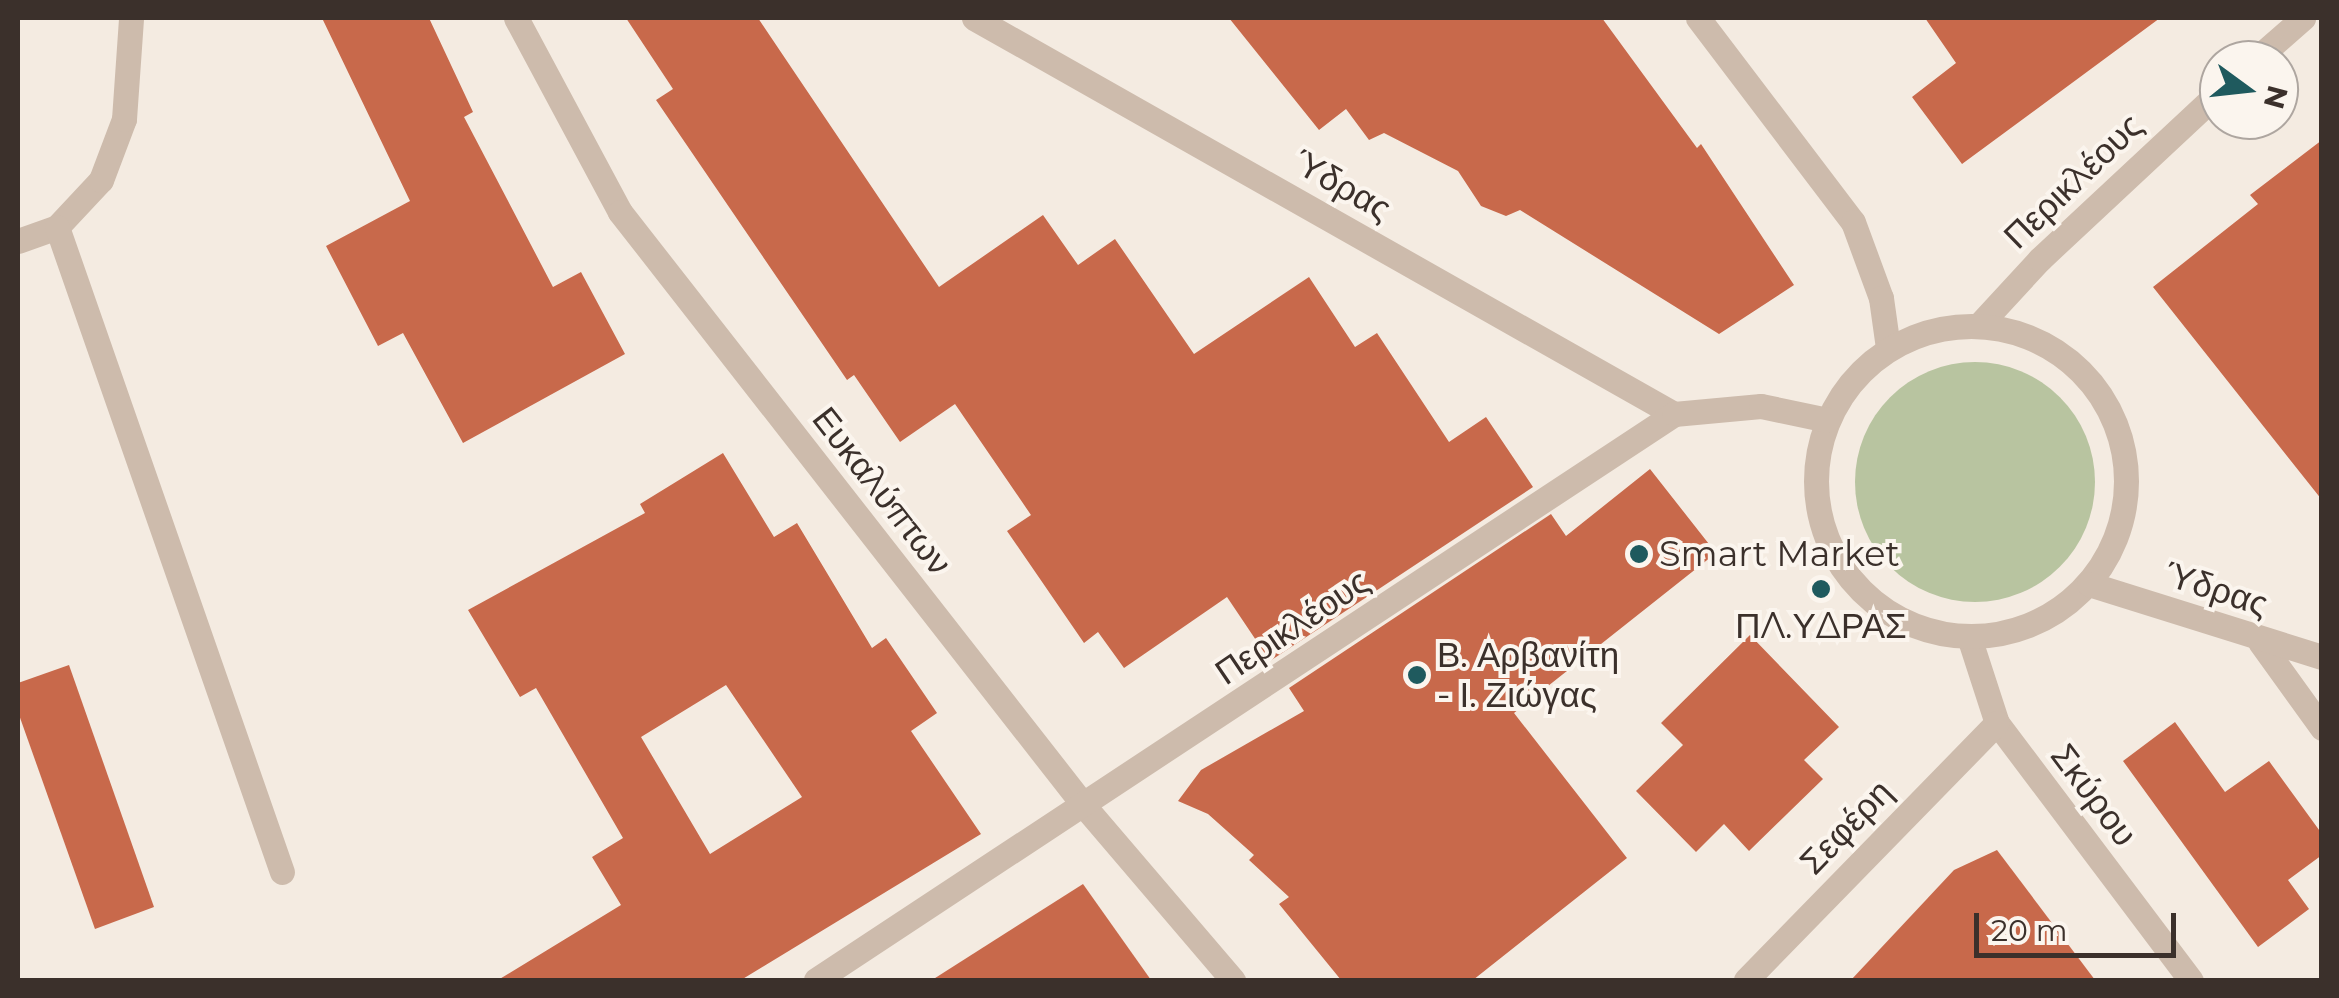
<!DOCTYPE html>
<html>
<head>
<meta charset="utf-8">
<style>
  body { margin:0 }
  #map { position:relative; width:2339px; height:998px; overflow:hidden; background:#f4ebe1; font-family:Montserrat,sans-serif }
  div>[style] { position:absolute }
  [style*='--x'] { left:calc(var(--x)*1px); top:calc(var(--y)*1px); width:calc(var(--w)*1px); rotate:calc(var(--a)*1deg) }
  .green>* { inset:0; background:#b8c4a0 }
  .round { border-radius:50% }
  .building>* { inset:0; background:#c8694b }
  .pedestrian>* { height:25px; margin:-12.5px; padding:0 12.5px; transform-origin:12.5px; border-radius:12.5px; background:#cdbbac }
  .minor>* { height:25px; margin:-12.5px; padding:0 12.5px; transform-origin:12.5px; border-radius:12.5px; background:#cdbbac }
  .tertiary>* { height:25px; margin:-12.5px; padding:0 12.5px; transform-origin:12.5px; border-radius:12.5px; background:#cdbbac }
  .tertiary>.ring { margin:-12.5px; padding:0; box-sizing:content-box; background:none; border:25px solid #cdbbac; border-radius:50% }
  .dots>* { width:28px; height:28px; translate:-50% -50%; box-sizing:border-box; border:5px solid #fbf5ee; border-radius:50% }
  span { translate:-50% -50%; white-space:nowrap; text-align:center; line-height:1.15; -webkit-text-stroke:8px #fbf5ee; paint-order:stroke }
  .street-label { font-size:35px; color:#3b302b }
  .poi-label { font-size:35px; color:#3b302b }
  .left { translate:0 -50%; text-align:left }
  .frame { position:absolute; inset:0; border:20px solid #3b302b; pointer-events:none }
  .north { position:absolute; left:2199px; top:40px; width:100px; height:100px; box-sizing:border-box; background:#fbf5ee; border:2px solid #aea6a0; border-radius:50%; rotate:105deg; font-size:28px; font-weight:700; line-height:40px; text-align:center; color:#3b302b }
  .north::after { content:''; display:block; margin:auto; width:35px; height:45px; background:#1f5a5e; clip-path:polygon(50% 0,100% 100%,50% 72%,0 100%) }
  .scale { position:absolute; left:1974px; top:913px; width:202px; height:45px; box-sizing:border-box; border:5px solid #3b302b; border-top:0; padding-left:12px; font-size:30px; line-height:35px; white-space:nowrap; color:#3b302b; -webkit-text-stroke:8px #fbf5ee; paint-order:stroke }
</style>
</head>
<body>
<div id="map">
  <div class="green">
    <div class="round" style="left:1855px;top:362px;width:240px;height:240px"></div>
  </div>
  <div class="building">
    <div style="clip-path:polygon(322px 18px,429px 18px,473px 112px,464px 117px,553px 287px,581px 272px,625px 354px,463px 443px,403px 333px,378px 346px,326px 246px,410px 201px)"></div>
    <div style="clip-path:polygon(626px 18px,758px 18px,939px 287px,1043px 215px,1078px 265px,1115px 239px,1194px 354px,1309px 277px,1355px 347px,1377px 333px,1449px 442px,1486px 417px,1533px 487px,1270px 661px,1227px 597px,1124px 668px,1098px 632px,1084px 643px,1007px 531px,1031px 515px,955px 404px,900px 442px,854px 375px,847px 380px,656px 100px,673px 89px)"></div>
    <div style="clip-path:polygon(1229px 18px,1602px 18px,1697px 148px,1701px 144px,1794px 285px,1719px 334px,1520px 210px,1506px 216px,1481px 206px,1458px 171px,1384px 133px,1369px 140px,1346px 109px,1319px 130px)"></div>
    <div style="clip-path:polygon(1925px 18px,2160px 18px,1962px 164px,1912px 97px,1956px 63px)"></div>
    <div style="clip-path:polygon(2322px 140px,2322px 500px,2153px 287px,2258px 204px,2250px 195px)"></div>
    <div style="clip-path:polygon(evenodd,723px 453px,774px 537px,797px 523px,872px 648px,886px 638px,937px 713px,911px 731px,981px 834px,741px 980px,498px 980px,621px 905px,592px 857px,623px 838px,536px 688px,520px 697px,468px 610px,645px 513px,640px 504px,723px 453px,726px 685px,802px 797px,710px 854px,641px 737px,726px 685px)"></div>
    <div style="clip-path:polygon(1650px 469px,1716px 553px,1514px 713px,1627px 858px,1473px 980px,1341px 980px,1279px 904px,1289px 897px,1249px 860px,1254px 855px,1208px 814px,1178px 801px,1201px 770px,1304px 711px,1289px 688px,1551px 514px,1566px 536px)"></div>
    <div style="clip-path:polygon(1750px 635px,1839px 727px,1804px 760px,1823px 779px,1749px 851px,1724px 824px,1696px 852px,1636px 791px,1683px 745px,1661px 723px)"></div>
    <div style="clip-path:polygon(69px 665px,154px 907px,95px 929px,18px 712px,18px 683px)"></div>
    <div style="clip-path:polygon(2175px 722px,2225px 792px,2269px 761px,2322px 834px,2322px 855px,2288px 880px,2309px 909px,2258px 947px,2123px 761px)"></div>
    <div style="clip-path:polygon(1997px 850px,2095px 980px,1851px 980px,1954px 870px)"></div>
    <div style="clip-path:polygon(1083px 884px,1151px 980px,932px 980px)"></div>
  </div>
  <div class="pedestrian">
    <div style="--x:2260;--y:642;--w:106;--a:54.2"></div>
  </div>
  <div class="minor">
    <div style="--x:516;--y:18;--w:220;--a:61.8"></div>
    <div style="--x:620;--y:212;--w:755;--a:51.99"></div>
    <div style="--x:1085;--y:807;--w:228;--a:49.5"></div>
    <div style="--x:974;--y:18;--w:804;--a:29.5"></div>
    <div style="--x:1698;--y:18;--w:256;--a:52.8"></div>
    <div style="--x:1853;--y:222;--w:81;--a:69.8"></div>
    <div style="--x:1881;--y:298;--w:50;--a:82"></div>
    <div style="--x:57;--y:227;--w:64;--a:-46.9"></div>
    <div style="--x:101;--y:180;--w:65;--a:-69.3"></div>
    <div style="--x:124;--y:119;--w:101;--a:-86"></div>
    <div style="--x:18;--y:241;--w:41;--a:-19.7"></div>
    <div style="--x:57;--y:227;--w:683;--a:70.77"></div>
    <div style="--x:1969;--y:637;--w:90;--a:72"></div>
    <div style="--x:1997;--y:723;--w:322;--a:53"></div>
    <div style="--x:1746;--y:980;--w:359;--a:-45.7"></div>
  </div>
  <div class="tertiary">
    <div style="--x:2255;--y:60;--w:64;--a:-41.2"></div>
    <div style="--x:1980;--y:324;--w:88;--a:-47.3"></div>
    <div style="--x:2040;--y:259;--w:245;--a:-43"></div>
    <div class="ring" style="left:1816px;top:326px;width:285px;height:285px"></div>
    <div style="--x:2089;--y:584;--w:244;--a:17.4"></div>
    <div style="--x:816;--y:980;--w:1028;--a:-33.41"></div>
    <div style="--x:1674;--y:414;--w:87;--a:-5.3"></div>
    <div style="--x:1761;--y:406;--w:68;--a:11.8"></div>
  </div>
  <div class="dots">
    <div style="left:1639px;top:554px;background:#1f5a5e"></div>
    <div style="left:1821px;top:589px;background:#1f5a5e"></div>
    <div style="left:1417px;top:675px;background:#1f5a5e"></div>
  </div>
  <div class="street-label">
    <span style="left:2073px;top:181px;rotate:-44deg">Περικλέους</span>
    <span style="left:1342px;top:185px;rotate:30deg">Ύδρας</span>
    <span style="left:882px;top:491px;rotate:52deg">Ευκαλύπτων</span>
    <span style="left:2216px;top:589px;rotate:18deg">Ύδρας</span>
    <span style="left:1292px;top:627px;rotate:-34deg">Περικλέους</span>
    <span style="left:2094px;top:795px;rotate:53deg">Σκύρου</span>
    <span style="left:1846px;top:827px;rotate:-46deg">Σεφέρη</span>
  </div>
  <div class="poi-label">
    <span class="left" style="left:1659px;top:554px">Smart Market</span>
    <span style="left:1821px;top:626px">ΠΛ.ΥΔΡΑΣ</span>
    <span class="left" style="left:1437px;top:675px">Β. Αρβανίτη<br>- Ι. Ζιώγας</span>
  </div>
  <div class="frame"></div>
  <div class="north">N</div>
  <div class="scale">20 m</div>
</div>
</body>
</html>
